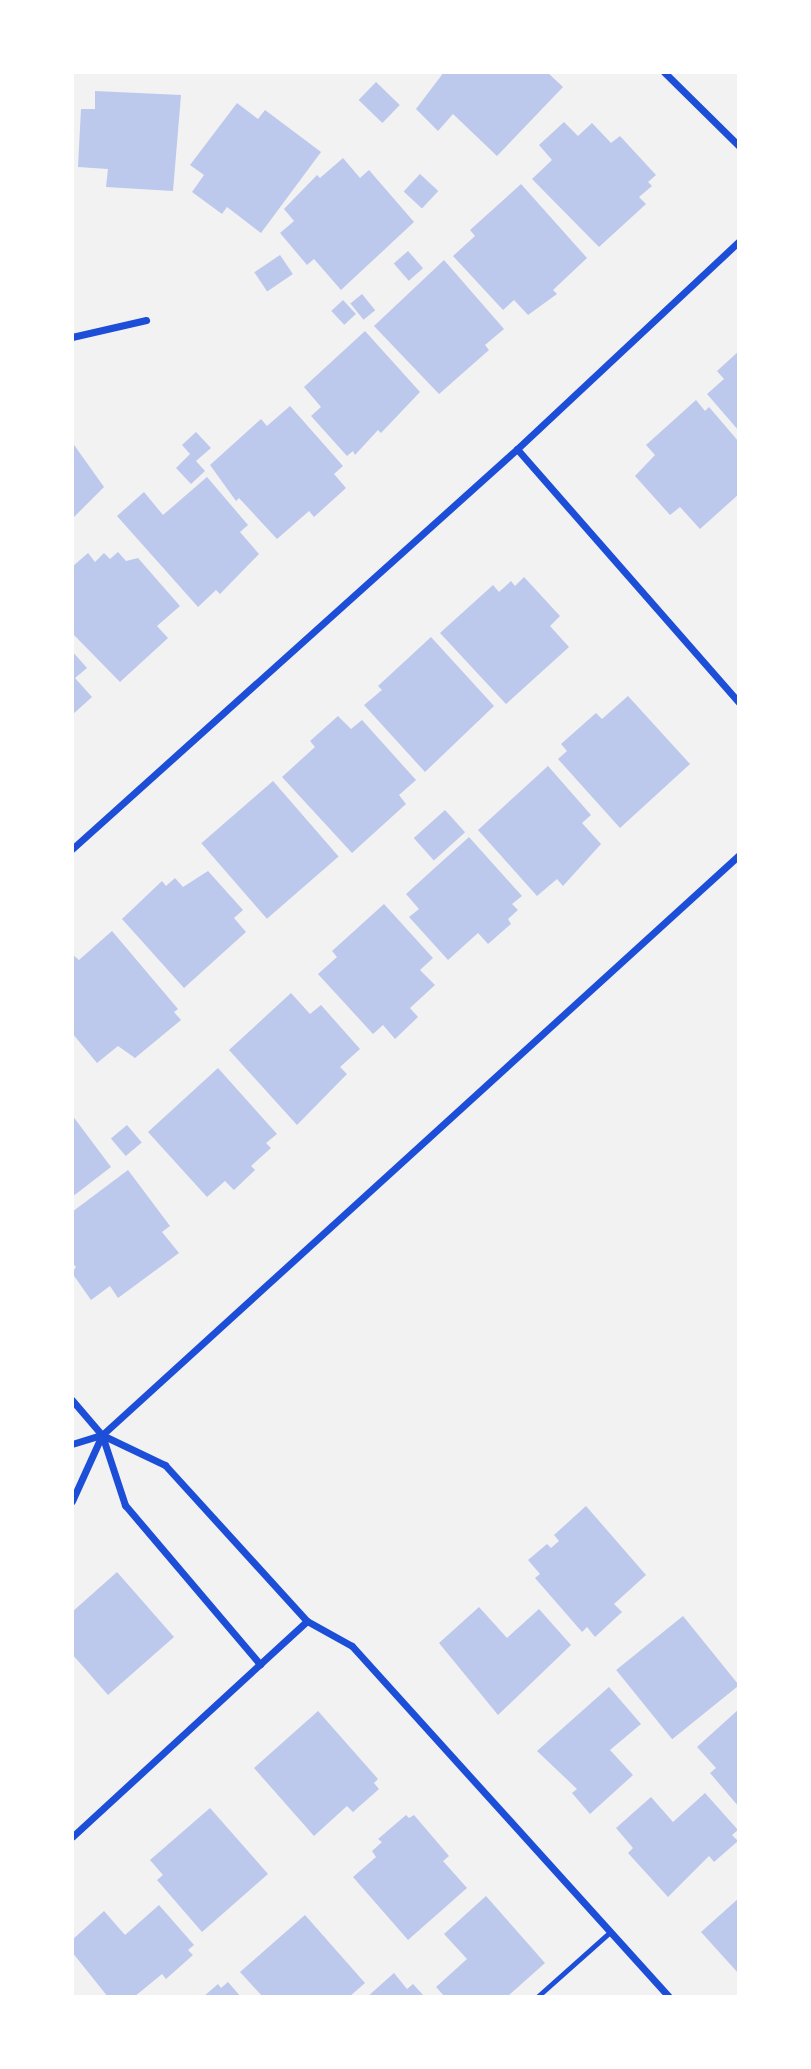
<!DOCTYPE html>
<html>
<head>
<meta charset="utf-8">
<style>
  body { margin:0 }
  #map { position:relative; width:811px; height:2069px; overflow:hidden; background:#f2f2f2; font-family:"PT Sans Narrow",sans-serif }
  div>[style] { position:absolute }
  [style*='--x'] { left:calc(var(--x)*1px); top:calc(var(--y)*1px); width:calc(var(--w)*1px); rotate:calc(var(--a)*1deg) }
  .building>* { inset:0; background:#bdc9ec; transform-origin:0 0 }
  .service>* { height:5px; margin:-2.5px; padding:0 2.5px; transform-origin:2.5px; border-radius:2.5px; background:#1d4ed8 }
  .minor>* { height:7px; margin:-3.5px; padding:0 3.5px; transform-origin:3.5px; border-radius:3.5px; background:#1d4ed8 }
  span { translate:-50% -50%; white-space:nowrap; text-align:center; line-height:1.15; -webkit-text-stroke:6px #fff; paint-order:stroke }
  .frame { position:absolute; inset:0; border:74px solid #fff; pointer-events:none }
</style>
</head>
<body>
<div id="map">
  <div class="building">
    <div style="clip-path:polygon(444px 72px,547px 72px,563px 87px,497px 156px,453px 114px,438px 131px,416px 109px)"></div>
    <div style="left:376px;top:82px;width:33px;height:25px;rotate:44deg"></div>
    <div style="clip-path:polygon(95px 91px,181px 95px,173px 191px,106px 187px,108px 169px,78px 167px,81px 109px,95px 109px)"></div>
    <div style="clip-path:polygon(237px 103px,258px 119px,265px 110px,321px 152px,261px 233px,227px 207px,222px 214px,192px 192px,204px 175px,190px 165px)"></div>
    <div style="clip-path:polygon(564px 122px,578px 136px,592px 123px,611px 143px,620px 136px,656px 175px,648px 182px,652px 186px,639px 197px,646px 204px,599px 247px,532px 179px,552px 160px,539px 145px)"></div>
    <div style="clip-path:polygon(343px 158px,360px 178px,369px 170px,414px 222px,341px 290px,314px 259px,307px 265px,280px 233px,294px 221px,284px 209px,317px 175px,320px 178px)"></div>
    <div style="left:420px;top:174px;width:25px;height:24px;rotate:43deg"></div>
    <div style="clip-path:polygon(521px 184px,587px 258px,553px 290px,557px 294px,528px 315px,514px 300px,503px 310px,453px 256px,475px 236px,470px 230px)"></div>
    <div style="left:408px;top:251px;width:23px;height:19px;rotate:49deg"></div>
    <div style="left:280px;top:255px;width:23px;height:31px;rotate:56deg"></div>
    <div style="clip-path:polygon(444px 260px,504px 329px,485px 345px,489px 350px,439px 394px,374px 326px)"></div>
    <div style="left:362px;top:294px;width:21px;height:15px;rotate:51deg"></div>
    <div style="left:343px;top:300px;width:19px;height:16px;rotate:47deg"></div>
    <div style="clip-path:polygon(365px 331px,420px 392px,381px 433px,378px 430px,355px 455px,353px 451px,347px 456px,311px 416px,321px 407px,304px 387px)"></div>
    <div style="clip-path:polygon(739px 351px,739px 431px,707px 394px,724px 379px,717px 371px)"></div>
    <div style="clip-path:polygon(696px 400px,705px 411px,709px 407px,739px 442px,739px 494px,700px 529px,680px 507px,670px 515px,635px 476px,655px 455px,646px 445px)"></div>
    <div style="clip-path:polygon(290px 406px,343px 466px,334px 474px,346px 488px,314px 517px,309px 511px,277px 539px,239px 498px,236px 501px,210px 465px,261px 419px,267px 426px)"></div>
    <div style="clip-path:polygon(196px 432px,211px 448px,196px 461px,205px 471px,191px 484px,176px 468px,190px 454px,182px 445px)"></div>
    <div style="clip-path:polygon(72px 442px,104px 487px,72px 519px)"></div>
    <div style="clip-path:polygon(207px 477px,248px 525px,240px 532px,259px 554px,220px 594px,216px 590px,198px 607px,117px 516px,144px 492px,163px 515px)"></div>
    <div style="clip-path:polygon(118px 552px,126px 561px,138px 558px,180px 606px,157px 626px,168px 638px,120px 682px,72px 633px,72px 567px,88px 553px,95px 562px,104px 553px,110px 559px)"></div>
    <div style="clip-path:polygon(524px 577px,560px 616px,550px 626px,569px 647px,506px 704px,440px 633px,493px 585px,499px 592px,511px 581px,515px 586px)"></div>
    <div style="clip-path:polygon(431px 637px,494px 706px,425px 772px,364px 705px,382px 690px,378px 686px)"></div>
    <div style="clip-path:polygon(72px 651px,87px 668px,75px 678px,92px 697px,72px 715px)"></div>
    <div style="clip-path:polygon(628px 696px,690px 764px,620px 828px,558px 759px,567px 751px,561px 744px,596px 713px,602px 719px)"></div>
    <div style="clip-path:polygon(338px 716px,351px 729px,362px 720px,416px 780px,399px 795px,406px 804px,352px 853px,282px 777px,315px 747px,310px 741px)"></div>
    <div style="clip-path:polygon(548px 766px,591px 815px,582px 823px,601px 844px,563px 886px,557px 879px,537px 896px,478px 830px)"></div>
    <div style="left:273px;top:781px;width:100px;height:95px;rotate:49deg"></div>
    <div style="left:445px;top:810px;width:30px;height:42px;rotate:48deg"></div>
    <div style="clip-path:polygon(469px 837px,522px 896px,512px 904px,518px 910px,508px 919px,511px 924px,488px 944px,478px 933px,448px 960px,409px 917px,419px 909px,406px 894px)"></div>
    <div style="clip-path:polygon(208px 871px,243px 910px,234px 918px,246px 932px,184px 988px,122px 919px,162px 881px,166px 886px,175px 878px,183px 887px)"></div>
    <div style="clip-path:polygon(384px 904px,433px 958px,420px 970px,435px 985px,410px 1008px,418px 1017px,395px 1039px,383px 1025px,373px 1034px,318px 974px,337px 957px,332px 951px)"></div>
    <div style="clip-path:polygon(112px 931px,178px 1009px,174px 1012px,181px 1020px,135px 1058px,118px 1046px,97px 1063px,72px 1033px,72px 954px,79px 960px)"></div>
    <div style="clip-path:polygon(291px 993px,310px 1014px,321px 1005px,360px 1049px,340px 1067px,347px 1074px,297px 1125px,229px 1050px)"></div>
    <div style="clip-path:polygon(218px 1068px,277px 1134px,266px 1143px,271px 1148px,251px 1166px,255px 1170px,234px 1190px,225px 1181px,207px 1197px,148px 1132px)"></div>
    <div style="clip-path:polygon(72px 1115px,111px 1167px,72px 1197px)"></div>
    <div style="left:127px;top:1125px;width:23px;height:21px;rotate:50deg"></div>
    <div style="clip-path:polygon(128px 1170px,170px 1226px,162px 1232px,179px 1253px,118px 1298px,110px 1286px,91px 1300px,72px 1273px,76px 1267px,72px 1262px,72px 1212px)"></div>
    <div style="clip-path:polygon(586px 1506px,646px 1575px,614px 1604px,622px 1612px,595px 1637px,587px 1627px,582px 1632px,535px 1578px,540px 1574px,528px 1560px,547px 1544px,551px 1548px,559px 1541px,554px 1535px)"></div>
    <div style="clip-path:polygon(117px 1572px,174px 1637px,108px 1695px,72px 1654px,72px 1612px)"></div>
    <div style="clip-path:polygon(479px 1607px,507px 1638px,539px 1609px,571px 1645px,498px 1715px,439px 1643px)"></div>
    <div style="left:683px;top:1616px;width:89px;height:86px;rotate:51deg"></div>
    <div style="clip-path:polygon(609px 1687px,641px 1724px,610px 1750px,633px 1775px,590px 1814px,572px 1793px,577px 1789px,537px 1751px)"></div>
    <div style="clip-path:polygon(739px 1709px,739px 1807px,710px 1773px,716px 1768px,697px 1747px)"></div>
    <div style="clip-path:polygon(318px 1711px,378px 1779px,374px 1783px,379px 1789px,353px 1812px,347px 1806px,314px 1836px,254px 1768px)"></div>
    <div style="clip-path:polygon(705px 1793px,738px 1830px,732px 1835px,738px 1841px,714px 1862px,709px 1856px,668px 1897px,628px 1853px,633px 1848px,616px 1828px,651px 1797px,673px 1822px)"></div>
    <div style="clip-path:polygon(210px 1808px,268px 1874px,202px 1932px,157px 1880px,163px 1875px,150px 1860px)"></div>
    <div style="clip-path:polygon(406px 1815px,409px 1818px,414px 1815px,449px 1856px,443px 1861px,467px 1888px,408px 1940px,353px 1877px,376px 1857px,372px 1851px,382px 1842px,378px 1839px)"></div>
    <div style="clip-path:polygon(486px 1896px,545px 1963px,507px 1997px,445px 1997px,436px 1987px,467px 1959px,444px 1934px)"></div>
    <div style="clip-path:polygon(739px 1898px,739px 1974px,701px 1932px)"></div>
    <div style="clip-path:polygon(159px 1905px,194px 1945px,188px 1950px,193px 1955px,166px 1979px,162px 1974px,134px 1997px,108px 1997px,72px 1952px,72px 1940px,104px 1911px,125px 1935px)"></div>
    <div style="clip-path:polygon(305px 1915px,365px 1983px,349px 1997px,263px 1997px,240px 1972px)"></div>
    <div style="clip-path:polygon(394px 1973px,407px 1989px,413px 1984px,425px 1997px,367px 1997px)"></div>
    <div style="clip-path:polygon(228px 1982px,241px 1997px,203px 1997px,218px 1984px,221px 1988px)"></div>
  </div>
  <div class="service">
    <div style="--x:537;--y:1997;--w:98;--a:-41.7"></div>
  </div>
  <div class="minor">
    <div style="--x:664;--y:72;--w:105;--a:44.6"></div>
    <div style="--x:72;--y:337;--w:76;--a:-12.9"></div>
    <div style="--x:517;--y:449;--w:337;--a:48.8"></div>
    <div style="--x:72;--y:849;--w:598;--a:-41.95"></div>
    <div style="--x:517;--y:449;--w:304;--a:-43.1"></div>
    <div style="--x:72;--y:1400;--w:46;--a:49.4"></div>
    <div style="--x:102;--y:1435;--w:74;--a:71.8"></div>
    <div style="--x:125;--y:1505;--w:209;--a:49.7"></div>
    <div style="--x:102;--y:1435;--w:70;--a:25.5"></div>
    <div style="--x:165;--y:1465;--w:211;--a:47.7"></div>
    <div style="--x:307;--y:1621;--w:51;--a:29.1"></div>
    <div style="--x:352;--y:1646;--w:473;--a:47.9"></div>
    <div style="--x:72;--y:1444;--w:31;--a:-17"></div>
    <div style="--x:72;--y:1501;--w:72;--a:-65.6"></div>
    <div style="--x:102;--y:1435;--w:861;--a:-42.32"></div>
    <div style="--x:72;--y:1837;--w:319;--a:-42.6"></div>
  </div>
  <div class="frame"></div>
</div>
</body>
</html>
